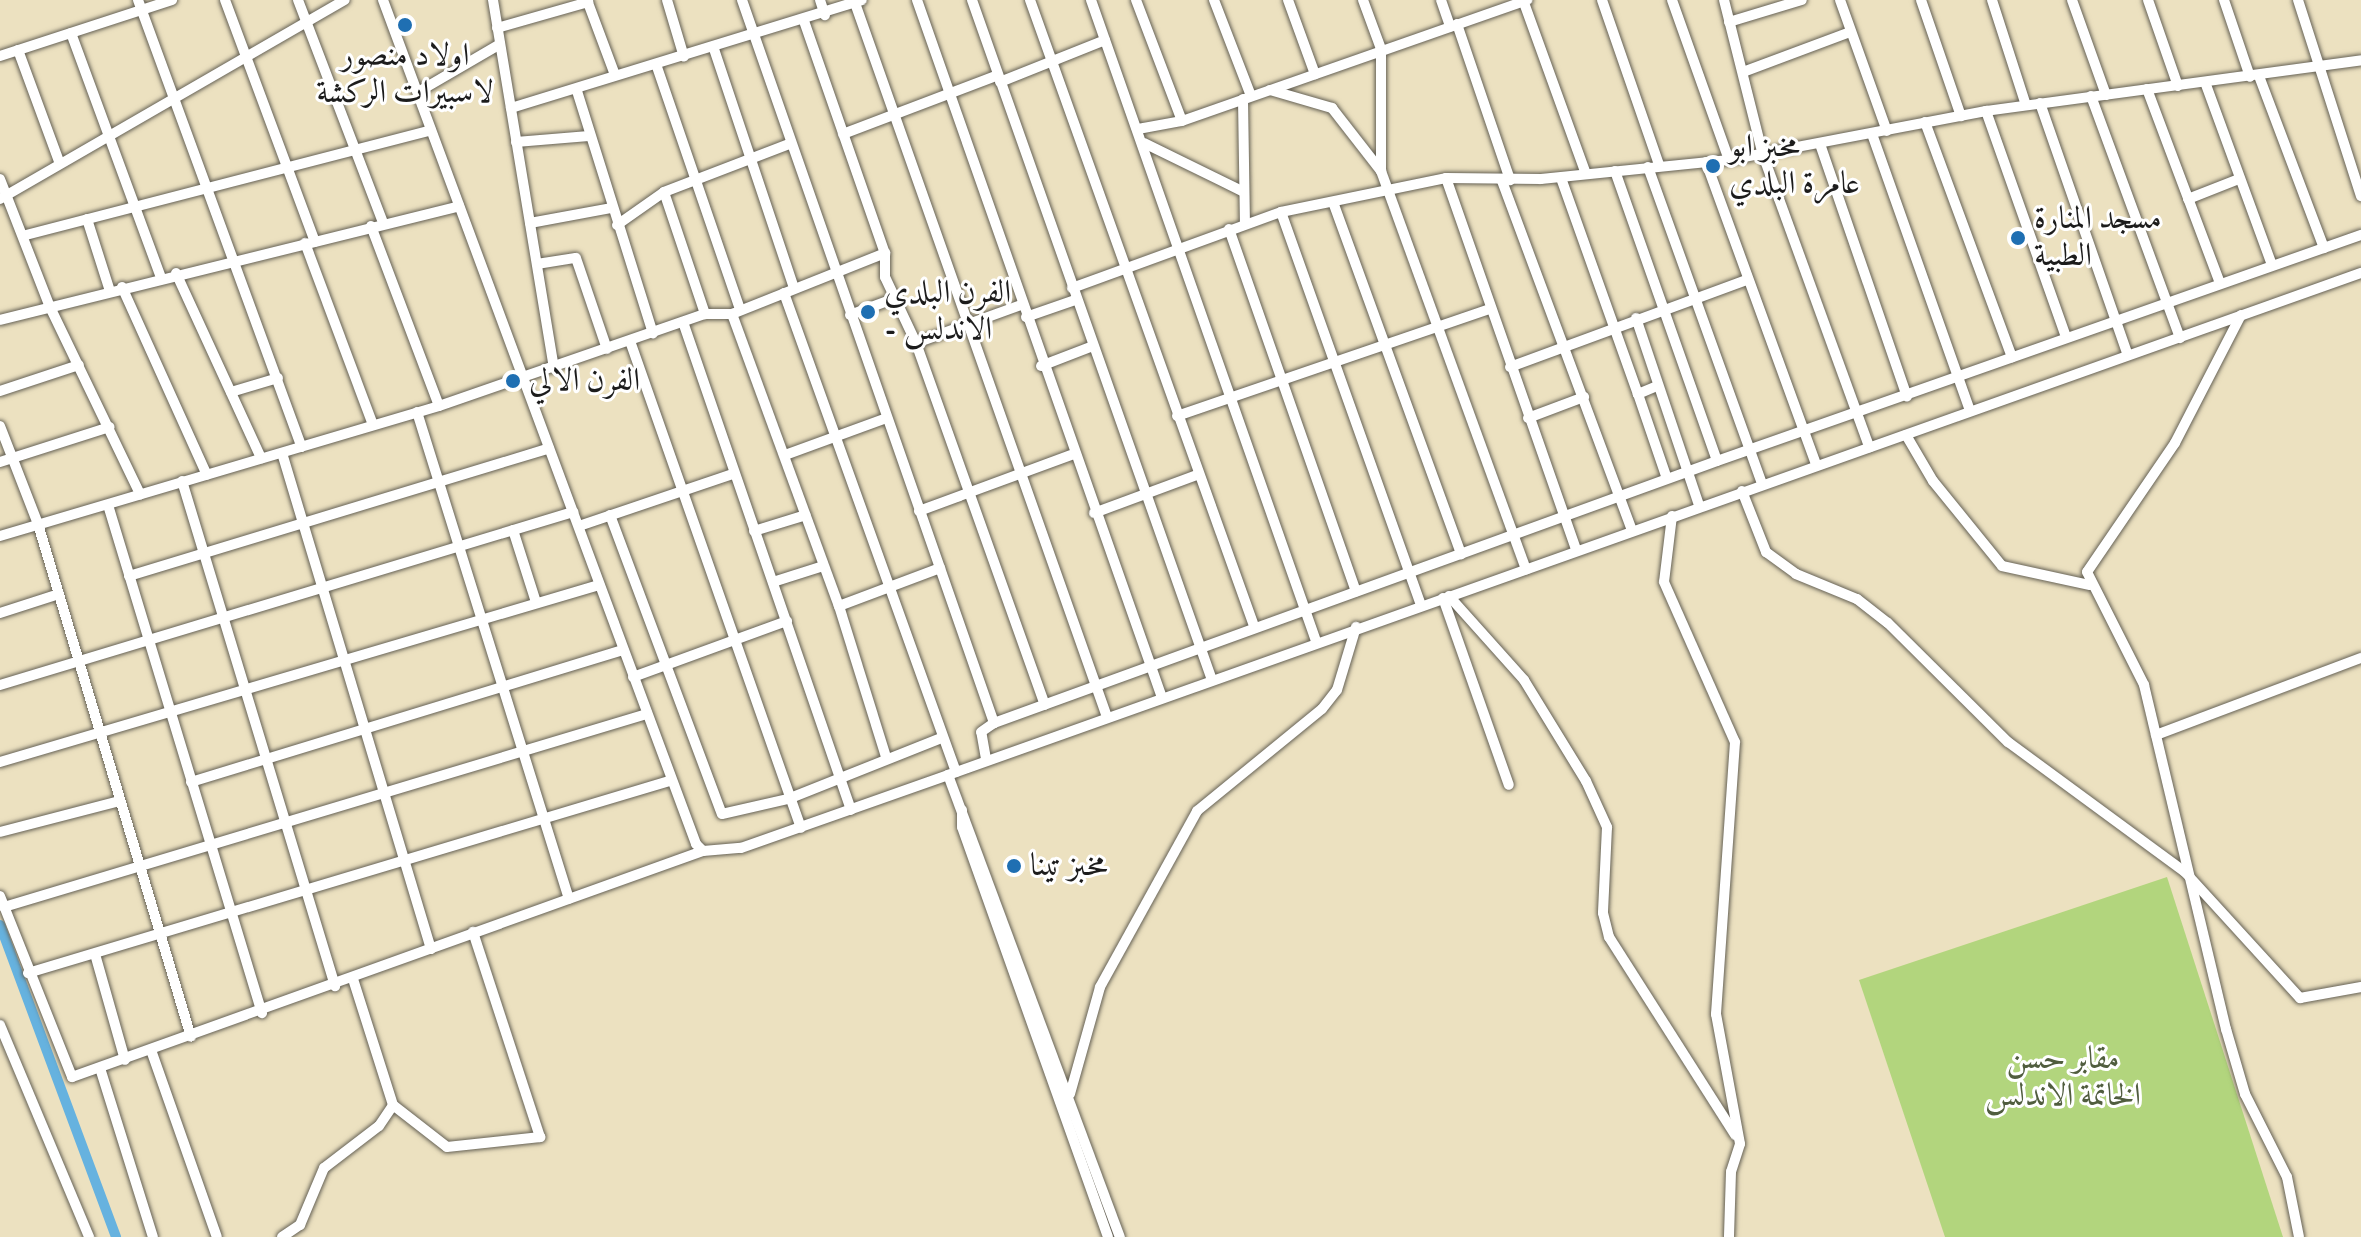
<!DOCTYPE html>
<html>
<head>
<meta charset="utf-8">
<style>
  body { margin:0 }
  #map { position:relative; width:2361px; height:1237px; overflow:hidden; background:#ece1c0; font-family:"IM FELL DW Pica",Amiri,serif }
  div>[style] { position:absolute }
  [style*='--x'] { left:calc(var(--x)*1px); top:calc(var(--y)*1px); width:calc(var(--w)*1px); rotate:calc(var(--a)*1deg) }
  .green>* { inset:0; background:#b2d57d }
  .canal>* { height:10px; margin:-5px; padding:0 5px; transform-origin:5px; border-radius:5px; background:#66b2df }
  .roads { filter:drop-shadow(0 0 2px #656155) drop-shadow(0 0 2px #656155) }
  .minor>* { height:10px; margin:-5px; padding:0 5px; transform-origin:5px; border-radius:5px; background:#fff }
  .dots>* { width:22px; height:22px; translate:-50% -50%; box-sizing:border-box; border:4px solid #fff; border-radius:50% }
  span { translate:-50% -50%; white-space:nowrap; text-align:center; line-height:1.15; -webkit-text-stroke:6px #fff; paint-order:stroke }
  .poi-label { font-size:32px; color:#1c1c1c }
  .left { translate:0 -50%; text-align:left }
  .park-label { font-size:32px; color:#505d3e }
</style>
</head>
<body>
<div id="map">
  <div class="green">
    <div style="clip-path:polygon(2167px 877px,2283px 1237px,1945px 1237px,1859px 980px)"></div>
  </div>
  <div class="canal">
    <div style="--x:0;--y:925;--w:333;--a:69.6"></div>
  </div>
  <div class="roads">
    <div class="minor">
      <div style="--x:138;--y:0;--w:476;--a:69.9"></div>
      <div style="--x:225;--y:0;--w:258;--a:69.6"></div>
      <div style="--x:298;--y:0;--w:239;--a:69.1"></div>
      <div style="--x:383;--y:0;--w:900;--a:69.65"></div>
      <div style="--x:696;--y:844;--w:10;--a:45"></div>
      <div style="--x:703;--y:851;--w:38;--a:-5"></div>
      <div style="--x:741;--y:848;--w:219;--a:-19.4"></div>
      <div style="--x:948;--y:775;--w:493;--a:69.6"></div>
      <div style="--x:493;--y:0;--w:373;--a:80.6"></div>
      <div style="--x:587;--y:0;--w:80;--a:69.5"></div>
      <div style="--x:667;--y:0;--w:59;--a:73.4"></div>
      <div style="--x:742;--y:0;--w:766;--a:70.78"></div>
      <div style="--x:820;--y:0;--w:16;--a:72"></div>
      <div style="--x:917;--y:0;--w:737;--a:70.65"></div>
      <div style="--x:972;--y:0;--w:718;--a:70.56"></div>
      <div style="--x:1030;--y:0;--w:665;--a:70.31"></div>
      <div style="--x:1091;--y:0;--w:679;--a:70.66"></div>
      <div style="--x:1136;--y:0;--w:129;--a:69.2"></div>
      <div style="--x:1214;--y:0;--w:103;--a:68.9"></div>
      <div style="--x:1288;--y:0;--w:79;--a:70"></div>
      <div style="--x:1363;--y:0;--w:52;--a:69.8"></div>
      <div style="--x:1381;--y:49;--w:122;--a:90"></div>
      <div style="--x:1381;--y:171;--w:424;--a:70"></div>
      <div style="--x:1441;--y:0;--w:28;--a:71"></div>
      <div style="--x:1523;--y:0;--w:185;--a:70.1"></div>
      <div style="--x:1602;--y:0;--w:175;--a:70.9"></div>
      <div style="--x:1672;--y:0;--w:170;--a:70.4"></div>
      <div style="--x:1724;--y:0;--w:160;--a:75.9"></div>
      <div style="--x:1763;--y:155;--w:311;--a:70"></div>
      <div style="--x:1840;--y:0;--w:139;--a:70.3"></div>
      <div style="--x:1921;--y:0;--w:123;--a:71"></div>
      <div style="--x:1992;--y:0;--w:110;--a:72.1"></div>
      <div style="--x:2072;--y:0;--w:101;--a:70.3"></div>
      <div style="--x:2148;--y:0;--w:91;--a:70.8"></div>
      <div style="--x:2224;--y:0;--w:81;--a:71.3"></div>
      <div style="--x:2298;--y:0;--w:206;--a:72.2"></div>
      <div style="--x:855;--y:3;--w:754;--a:70.56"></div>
      <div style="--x:804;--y:21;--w:246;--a:70.8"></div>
      <div style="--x:885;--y:253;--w:24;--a:90"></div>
      <div style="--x:885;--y:277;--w:73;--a:64.8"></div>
      <div style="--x:916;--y:343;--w:384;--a:70.4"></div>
      <div style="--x:1729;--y:22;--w:76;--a:-16.8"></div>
      <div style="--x:1457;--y:24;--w:165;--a:71.2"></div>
      <div style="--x:497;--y:28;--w:95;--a:-15.9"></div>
      <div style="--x:71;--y:33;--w:260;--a:69.8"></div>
      <div style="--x:714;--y:49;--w:252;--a:71.5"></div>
      <div style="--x:18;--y:50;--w:121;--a:69.8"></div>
      <div style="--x:0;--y:56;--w:181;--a:-18"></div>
      <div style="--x:656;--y:64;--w:260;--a:71.1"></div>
      <div style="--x:1743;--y:72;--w:114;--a:-20.5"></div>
      <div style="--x:2259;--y:76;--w:184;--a:69.3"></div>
      <div style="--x:1000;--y:82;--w:113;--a:-21.8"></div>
      <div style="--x:2205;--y:82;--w:195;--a:69.9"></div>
      <div style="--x:2147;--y:89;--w:207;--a:69.4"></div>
      <div style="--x:1270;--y:90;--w:65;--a:16.2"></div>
      <div style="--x:1332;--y:108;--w:80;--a:52.1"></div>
      <div style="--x:577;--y:91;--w:254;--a:72.6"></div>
      <div style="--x:418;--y:92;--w:95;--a:-30.3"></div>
      <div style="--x:2091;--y:96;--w:258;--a:69.8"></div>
      <div style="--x:1243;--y:99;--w:125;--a:89.1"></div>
      <div style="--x:2040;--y:103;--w:267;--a:70.8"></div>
      <div style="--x:511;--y:108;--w:367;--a:-17.1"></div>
      <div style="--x:1986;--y:111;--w:240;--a:70.5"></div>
      <div style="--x:1925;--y:122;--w:251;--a:69.7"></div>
      <div style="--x:1138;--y:129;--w:45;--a:-10.3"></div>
      <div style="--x:1182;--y:121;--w:366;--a:-19.3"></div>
      <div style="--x:843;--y:134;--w:164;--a:-20.8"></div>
      <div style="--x:1872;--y:134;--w:294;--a:70.5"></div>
      <div style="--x:516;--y:142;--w:73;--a:-4.7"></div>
      <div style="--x:1144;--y:143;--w:109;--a:26.1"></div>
      <div style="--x:1820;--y:144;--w:267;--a:71"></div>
      <div style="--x:1706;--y:162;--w:322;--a:70"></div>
      <div style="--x:1648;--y:167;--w:337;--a:70.2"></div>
      <div style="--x:1615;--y:171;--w:307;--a:70.6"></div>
      <div style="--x:1717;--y:461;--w:683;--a:-19.34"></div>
      <div style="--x:1446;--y:178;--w:394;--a:70.7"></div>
      <div style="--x:1561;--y:178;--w:229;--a:70.4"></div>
      <div style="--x:0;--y:179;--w:137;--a:68.7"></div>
      <div style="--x:50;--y:307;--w:208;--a:64.3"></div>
      <div style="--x:1502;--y:181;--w:373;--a:69.6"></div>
      <div style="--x:664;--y:192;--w:129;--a:71.4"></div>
      <div style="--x:0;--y:199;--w:398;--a:-30"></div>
      <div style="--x:2188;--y:199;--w:55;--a:-21.4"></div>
      <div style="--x:1333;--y:202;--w:375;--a:70"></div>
      <div style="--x:1281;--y:212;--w:417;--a:70.4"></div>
      <div style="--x:87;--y:219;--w:76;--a:72.3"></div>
      <div style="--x:530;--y:223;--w:82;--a:-10.5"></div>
      <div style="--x:617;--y:225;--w:57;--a:-35.1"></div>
      <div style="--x:664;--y:192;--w:134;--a:-21"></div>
      <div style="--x:371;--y:226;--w:192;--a:69.3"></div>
      <div style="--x:1229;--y:229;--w:384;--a:70.7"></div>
      <div style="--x:26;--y:235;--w:418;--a:-14.5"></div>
      <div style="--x:305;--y:243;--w:194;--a:69.5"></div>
      <div style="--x:537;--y:264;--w:39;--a:-9"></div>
      <div style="--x:576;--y:258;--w:96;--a:71.2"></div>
      <div style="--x:176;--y:273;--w:204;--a:65.3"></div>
      <div style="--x:122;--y:287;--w:206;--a:65.7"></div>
      <div style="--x:1072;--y:288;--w:222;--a:-20"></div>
      <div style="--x:1281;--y:212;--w:168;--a:-11.6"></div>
      <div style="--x:1446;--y:178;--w:95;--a:0.6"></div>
      <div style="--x:1541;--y:179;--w:189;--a:-5.8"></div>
      <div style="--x:1729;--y:160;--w:262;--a:-10.8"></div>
      <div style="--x:1986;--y:111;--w:378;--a:-7.7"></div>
      <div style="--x:784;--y:293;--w:509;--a:70.25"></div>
      <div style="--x:732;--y:314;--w:311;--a:69.9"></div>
      <div style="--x:839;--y:606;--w:158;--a:72.7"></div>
      <div style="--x:850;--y:315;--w:51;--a:-20.6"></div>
      <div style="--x:2241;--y:315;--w:144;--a:117.3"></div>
      <div style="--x:2175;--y:443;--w:156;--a:124.3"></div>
      <div style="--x:2087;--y:572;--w:127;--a:63.2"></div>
      <div style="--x:2144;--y:685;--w:354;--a:76.6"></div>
      <div style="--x:2226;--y:1029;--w:68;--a:73.7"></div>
      <div style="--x:2245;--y:1094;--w:93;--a:63.2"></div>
      <div style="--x:2287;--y:1177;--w:61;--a:78.7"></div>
      <div style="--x:1026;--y:317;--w:52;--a:-19.1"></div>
      <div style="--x:1636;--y:318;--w:197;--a:71.4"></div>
      <div style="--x:0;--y:320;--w:473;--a:-13.9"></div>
      <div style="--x:683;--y:322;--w:516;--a:71"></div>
      <div style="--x:630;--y:341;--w:516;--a:70.65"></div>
      <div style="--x:916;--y:343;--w:112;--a:-19.9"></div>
      <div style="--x:1041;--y:366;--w:56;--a:-21"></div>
      <div style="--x:1510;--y:367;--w:252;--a:-20.2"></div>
      <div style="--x:1657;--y:386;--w:21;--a:157"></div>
      <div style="--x:1638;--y:394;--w:87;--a:71.1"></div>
      <div style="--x:0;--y:391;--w:83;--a:-18.2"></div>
      <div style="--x:231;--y:392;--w:49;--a:-16.6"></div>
      <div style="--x:417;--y:412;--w:510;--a:72.67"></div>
      <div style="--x:1177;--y:416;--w:330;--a:-18.9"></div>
      <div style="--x:1528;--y:418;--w:60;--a:-20.6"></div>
      <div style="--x:0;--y:426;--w:105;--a:68.8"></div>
      <div style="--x:38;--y:524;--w:535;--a:73.39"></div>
      <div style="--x:1906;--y:435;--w:53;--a:59.6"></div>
      <div style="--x:1933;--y:481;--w:109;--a:50.9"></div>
      <div style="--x:2002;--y:566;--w:90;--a:12.2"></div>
      <div style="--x:282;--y:453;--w:518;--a:73.28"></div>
      <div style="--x:785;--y:455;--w:105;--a:-20"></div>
      <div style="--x:0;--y:462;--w:115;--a:-17.7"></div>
      <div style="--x:182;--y:481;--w:528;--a:73.14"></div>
      <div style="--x:1742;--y:491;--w:66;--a:68.5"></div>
      <div style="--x:1766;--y:552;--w:37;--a:36"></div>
      <div style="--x:1796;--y:574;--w:66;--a:22.3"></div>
      <div style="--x:1857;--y:599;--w:39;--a:38"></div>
      <div style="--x:1888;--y:623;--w:169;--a:44.8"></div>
      <div style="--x:2008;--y:742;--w:220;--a:36.3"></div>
      <div style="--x:2185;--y:872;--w:171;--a:47.6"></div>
      <div style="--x:2300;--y:998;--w:62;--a:-10.2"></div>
      <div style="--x:108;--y:505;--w:531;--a:73.14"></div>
      <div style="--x:919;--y:511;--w:162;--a:-20.2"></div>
      <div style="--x:1094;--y:513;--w:110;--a:-20.3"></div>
      <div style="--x:610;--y:515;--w:319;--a:69.5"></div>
      <div style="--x:722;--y:814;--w:68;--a:-12.8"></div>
      <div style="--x:788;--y:799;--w:165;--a:-21.7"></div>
      <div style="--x:1672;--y:516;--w:66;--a:96.9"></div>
      <div style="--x:1664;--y:582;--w:175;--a:66.1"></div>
      <div style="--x:1735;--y:742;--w:273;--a:94"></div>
      <div style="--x:1716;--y:1014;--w:132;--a:79.5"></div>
      <div style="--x:1740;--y:1144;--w:29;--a:108"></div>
      <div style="--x:1731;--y:1172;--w:65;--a:91.8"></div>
      <div style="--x:579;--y:526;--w:163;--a:-18.7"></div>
      <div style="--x:513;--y:530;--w:76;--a:72.3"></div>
      <div style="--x:754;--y:531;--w:54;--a:-17.1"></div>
      <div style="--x:0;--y:536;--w:458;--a:-16.5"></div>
      <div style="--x:439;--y:406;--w:281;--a:-19.1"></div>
      <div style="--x:705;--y:314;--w:27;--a:0"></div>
      <div style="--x:732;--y:314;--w:165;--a:-21.7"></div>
      <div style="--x:129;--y:576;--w:439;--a:-16.9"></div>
      <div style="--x:773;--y:582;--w:52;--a:-17.7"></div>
      <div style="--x:1449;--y:596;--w:113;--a:48.2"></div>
      <div style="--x:1524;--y:680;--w:119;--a:58.5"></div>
      <div style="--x:1586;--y:781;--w:51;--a:65.5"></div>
      <div style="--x:1607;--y:827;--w:86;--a:92.7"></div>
      <div style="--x:1603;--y:913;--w:25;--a:76"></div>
      <div style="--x:1609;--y:937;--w:235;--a:57.5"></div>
      <div style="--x:1443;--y:598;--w:198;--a:70.6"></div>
      <div style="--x:839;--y:606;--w:108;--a:-20.6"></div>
      <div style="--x:0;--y:613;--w:62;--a:-17.9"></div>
      <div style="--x:633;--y:677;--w:164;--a:-20"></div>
      <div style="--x:0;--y:685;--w:599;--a:-16.8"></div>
      <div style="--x:2156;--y:735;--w:219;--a:-20.6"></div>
      <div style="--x:986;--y:759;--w:27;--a:-100"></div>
      <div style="--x:981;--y:732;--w:16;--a:-35"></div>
      <div style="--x:994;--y:723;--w:769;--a:-19.92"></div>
      <div style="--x:0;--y:762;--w:625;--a:-16.46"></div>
      <div style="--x:948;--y:775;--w:1500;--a:-19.56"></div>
      <div style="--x:191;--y:782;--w:452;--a:-17"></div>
      <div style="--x:962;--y:810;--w:17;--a:90"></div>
      <div style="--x:962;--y:827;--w:435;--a:70.4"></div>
      <div style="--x:0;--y:832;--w:124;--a:-14.5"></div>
      <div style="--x:0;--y:896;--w:195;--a:68.3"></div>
      <div style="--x:72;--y:1077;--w:670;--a:-19.71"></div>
      <div style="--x:4;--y:907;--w:671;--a:-16.71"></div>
      <div style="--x:95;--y:954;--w:110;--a:74.2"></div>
      <div style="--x:28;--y:973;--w:669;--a:-16.67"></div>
      <div style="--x:0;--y:1025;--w:230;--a:67.2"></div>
      <div style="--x:151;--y:1050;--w:198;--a:70.6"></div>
      <div style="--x:100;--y:1068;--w:177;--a:72.6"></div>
      <div style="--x:1070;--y:1094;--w:111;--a:-74.3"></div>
      <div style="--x:1100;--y:987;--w:201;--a:-61.1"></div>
      <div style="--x:1197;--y:811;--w:161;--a:-39.2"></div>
      <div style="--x:1322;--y:709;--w:24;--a:-52"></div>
      <div style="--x:1337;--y:690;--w:66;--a:-73.2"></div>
      <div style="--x:393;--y:1105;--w:68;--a:37.9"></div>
      <div style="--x:447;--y:1147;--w:94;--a:-6.1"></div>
      <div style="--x:540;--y:1137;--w:216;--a:-108.1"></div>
      <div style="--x:282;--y:1237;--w:22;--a:-34"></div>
      <div style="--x:300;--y:1225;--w:62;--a:-67.2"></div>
      <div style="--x:324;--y:1168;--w:69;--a:-37.4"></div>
      <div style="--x:379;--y:1126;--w:25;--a:-56"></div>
      <div style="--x:393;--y:1105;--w:132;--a:-107.6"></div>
    </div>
  </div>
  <div class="dots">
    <div style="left:405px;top:25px;background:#1f6fb2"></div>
    <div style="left:1713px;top:166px;background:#1f6fb2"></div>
    <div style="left:2018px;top:238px;background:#1f6fb2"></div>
    <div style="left:868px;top:312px;background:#1f6fb2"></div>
    <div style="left:513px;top:381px;background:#1f6fb2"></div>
    <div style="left:1014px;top:866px;background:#1f6fb2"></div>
  </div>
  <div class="poi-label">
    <span style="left:405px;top:75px">اولاد منصور<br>لاسبيرات الركشة</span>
    <span class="left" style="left:1729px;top:166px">مخبز ابو<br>عامرة البلدي</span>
    <span class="left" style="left:2034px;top:238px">مسجد المنارة<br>الطبية</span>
    <span class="left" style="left:884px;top:312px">الفرن البلدي<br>- الاندلس</span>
    <span class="left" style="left:529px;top:381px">الفرن الالي</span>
    <span class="left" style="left:1030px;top:866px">مخبز تينا</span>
  </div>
  <div class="park-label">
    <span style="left:2063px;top:1078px">مقابر حسن<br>الخاتمة الاندلس</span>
  </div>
</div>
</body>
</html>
